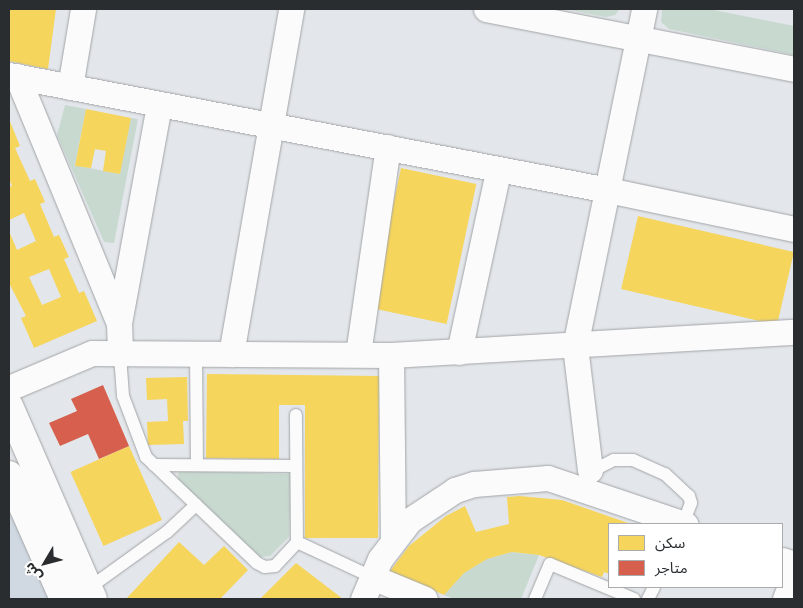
<!DOCTYPE html>
<html>
<head>
<meta charset="utf-8">
<style>
  body { margin:0 }
  #map { position:relative; width:803px; height:608px; overflow:hidden; background:#e3e6ea; font-family:Lora,"Noto Sans Arabic",serif }
  div>[style] { position:absolute }
  [style*='--x'] { left:calc(var(--x)*1px); top:calc(var(--y)*1px); width:calc(var(--w)*1px); rotate:calc(var(--a)*1deg) }
  .built>* { inset:0; background:#d0d8e1 }
  .green>* { inset:0; background:#c8d9d0 }
  .homes>* { inset:0; background:#f6d55c; transform-origin:0 0 }
  .shops>* { inset:0; background:#d6604d }
  .roads { filter:drop-shadow(0 0 1px #a2a5a7) drop-shadow(0 0 1px #a2a5a7) }
  .service>* { height:12px; margin:-6px; padding:0 6px; transform-origin:6px; border-radius:6px; background:#fbfbfc }
  .minor>* { height:25px; margin:-12.5px; padding:0 12.5px; transform-origin:12.5px; border-radius:12.5px; background:#fbfbfc }
  .tertiary>* { height:28px; margin:-14px; padding:0 14px; transform-origin:14px; border-radius:14px; background:#fbfbfc }
  span { translate:-50% -50%; white-space:nowrap; text-align:center; line-height:1.15; -webkit-text-stroke:5px #fff; paint-order:stroke }
  .frame { position:absolute; inset:0; border:10px solid #2a2d2f; pointer-events:none }
  .legend { position:absolute; left:608px; top:523px; width:175px; height:65px; box-sizing:border-box; background:#fff; border:1px solid #aaabac; margin:0; padding:6px 9px; list-style:none; font-size:15px; color:#2a2d2f }
  .legend li { display:flex; align-items:center; gap:10px; height:25px }
  .legend b { width:25px; border:1px solid #aaabac }
  .north { position:absolute; left:20px; top:538px; width:50px; height:50px; -webkit-text-stroke:4px #fff; paint-order:stroke; rotate:233deg; font-size:14px; font-weight:700; line-height:20px; text-align:center; color:#2a2d2f }
  .north::after { content:''; display:block; margin:auto; width:18px; height:22px; background:#2a2d2f; clip-path:polygon(50% 0,100% 100%,50% 72%,0 100%) }
</style>
</head>
<body>
<div id="map">
  <div class="built">
    <div style="clip-path:polygon(9px 501px,52px 599px,9px 599px)"></div>
  </div>
  <div class="green">
    <div style="clip-path:polygon(564px 9px,620px 9px,615px 15px,606px 17px)"></div>
    <div style="clip-path:polygon(662px 9px,709px 9px,794px 26px,794px 55px,669px 29px,661px 22px)"></div>
    <div style="clip-path:polygon(65px 105px,86px 109px,75px 165px,119px 174px,131px 118px,138px 119px,114px 243px,104px 242px,57px 135px)"></div>
    <div style="clip-path:polygon(181px 471px,291px 474px,289px 537px,270px 556px,260px 557px,179px 481px,178px 473px)"></div>
    <div style="clip-path:polygon(512px 552px,539px 555px,521px 599px,455px 599px,444px 595px,464px 573px,487px 559px)"></div>
  </div>
  <div class="homes">
    <div style="clip-path:polygon(9px 9px,56px 9px,48px 69px,9px 61px)"></div>
    <div style="clip-path:polygon(86px 109px,131px 118px,120px 174px,103px 171px,106px 151px,95px 149px,91px 168px,75px 166px)"></div>
    <div style="clip-path:polygon(evenodd,9px 119px,20px 146px,15px 148px,30px 181px,35px 179px,45px 202px,40px 204px,54px 237px,59px 235px,69px 257px,64px 259px,79px 293px,84px 291px,97px 321px,34px 348px,21px 318px,26px 316px,9px 283px,9px 231px,17px 250px,36px 241px,24px 213px,9px 220px,9px 187px,12px 186px,9px 179px,9px 119px,49px 269px,61px 297px,42px 305px,29px 277px,49px 269px)"></div>
    <div style="left:401px;top:168px;width:77px;height:143px;rotate:12deg"></div>
    <div style="left:638px;top:216px;width:160px;height:75px;rotate:13deg"></div>
    <div style="clip-path:polygon(207px 374px,379px 376px,378px 538px,305px 538px,305px 405px,279px 405px,279px 459px,206px 458px)"></div>
    <div style="clip-path:polygon(187px 377px,188px 421px,183px 421px,184px 444px,148px 445px,147px 422px,168px 421px,167px 399px,147px 400px,146px 378px)"></div>
    <div style="left:129px;top:446px;width:81px;height:64px;rotate:66deg"></div>
    <div style="clip-path:polygon(519px 496px,562px 500px,631px 524px,609px 524px,609px 574px,604px 572px,602px 577px,539px 555px,512px 552px,487px 559px,464px 573px,444px 595px,390px 571px,409px 546px,446px 516px,465px 506px,476px 532px,509px 524px,507px 497px)"></div>
    <div style="clip-path:polygon(179px 542px,204px 565px,224px 546px,248px 570px,220px 599px,126px 599px)"></div>
    <div style="clip-path:polygon(296px 563px,343px 599px,260px 599px)"></div>
  </div>
  <div class="shops">
    <div style="clip-path:polygon(103px 385px,129px 446px,99px 459px,88px 434px,60px 446px,49px 423px,77px 411px,71px 399px)"></div>
  </div>
  <div class="roads">
    <div class="service">
      <div style="--x:196;--y:354;--w:111;--a:89.5"></div>
      <div style="--x:120;--y:355;--w:41;--a:85.8"></div>
      <div style="--x:123;--y:396;--w:65;--a:69.3"></div>
      <div style="--x:146;--y:457;--w:153;--a:43.7"></div>
      <div style="--x:257;--y:563;--w:9;--a:27"></div>
      <div style="--x:265;--y:567;--w:10;--a:-6"></div>
      <div style="--x:275;--y:566;--w:33;--a:-47"></div>
      <div style="--x:297;--y:542;--w:127;--a:-90.5"></div>
      <div style="--x:154;--y:465;--w:142;--a:0.4"></div>
      <div style="--x:588;--y:473;--w:29;--a:-27"></div>
      <div style="--x:614;--y:460;--w:19;--a:0"></div>
      <div style="--x:633;--y:460;--w:35;--a:24"></div>
      <div style="--x:665;--y:474;--w:33;--a:43"></div>
      <div style="--x:689;--y:496;--w:7;--a:74"></div>
      <div style="--x:691;--y:503;--w:22;--a:111"></div>
      <div style="--x:297;--y:542;--w:83;--a:25"></div>
      <div style="--x:89;--y:588;--w:96;--a:-35.7"></div>
      <div style="--x:167;--y:532;--w:40;--a:-43"></div>
      <div style="--x:535;--y:599;--w:38;--a:-67"></div>
      <div style="--x:550;--y:564;--w:91;--a:22.6"></div>
      <div style="--x:648;--y:599;--w:13;--a:-63"></div>
    </div>
    <div class="minor">
      <div style="--x:486;--y:9;--w:314;--a:11"></div>
      <div style="--x:9;--y:75;--w:610;--a:10.87"></div>
      <div style="--x:608;--y:190;--w:190;--a:11.8"></div>
      <div style="--x:17;--y:76;--w:267;--a:67.6"></div>
      <div style="--x:119;--y:323;--w:32;--a:88"></div>
      <div style="--x:70;--y:87;--w:79;--a:-80.5"></div>
      <div style="--x:119;--y:323;--w:222;--a:-79.6"></div>
      <div style="--x:459;--y:352;--w:185;--a:-77.8"></div>
      <div style="--x:231;--y:354;--w:350;--a:-80.1"></div>
      <div style="--x:358;--y:354;--w:209;--a:-81.8"></div>
      <div style="--x:391;--y:355;--w:184;--a:89.4"></div>
      <div style="--x:9;--y:388;--w:90;--a:-22.9"></div>
      <div style="--x:92;--y:353;--w:299;--a:0.4"></div>
      <div style="--x:391;--y:355;--w:404;--a:-3.3"></div>
      <div style="--x:590;--y:470;--w:125;--a:-96.9"></div>
      <div style="--x:575;--y:346;--w:344;--a:-78.4"></div>
      <div style="--x:782;--y:560;--w:13;--a:18"></div>
      <div style="--x:372;--y:577;--w:57;--a:22.5"></div>
      <div style="--x:363;--y:599;--w:43;--a:-67"></div>
      <div style="--x:380;--y:559;--w:49;--a:-52.4"></div>
      <div style="--x:410;--y:520;--w:54;--a:-33.7"></div>
      <div style="--x:455;--y:490;--w:20;--a:-18"></div>
      <div style="--x:474;--y:484;--w:74;--a:-4.6"></div>
      <div style="--x:548;--y:478;--w:145;--a:18.6"></div>
      <div style="--x:785;--y:599;--w:25;--a:-69"></div>
    </div>
    <div class="tertiary">
      <div style="--x:9;--y:406;--w:210;--a:66.5"></div>
      <div style="--x:9;--y:475;--w:136;--a:66.1"></div>
    </div>
  </div>
  <div class="frame"></div>
  <ul class="legend">
  <li><b style="height:14px;background:#f6d55c"></b>سكن</li>
  <li><b style="height:14px;background:#d6604d"></b>متاجر</li>
  </ul>
  <div class="north">ش</div>
</div>
</body>
</html>
